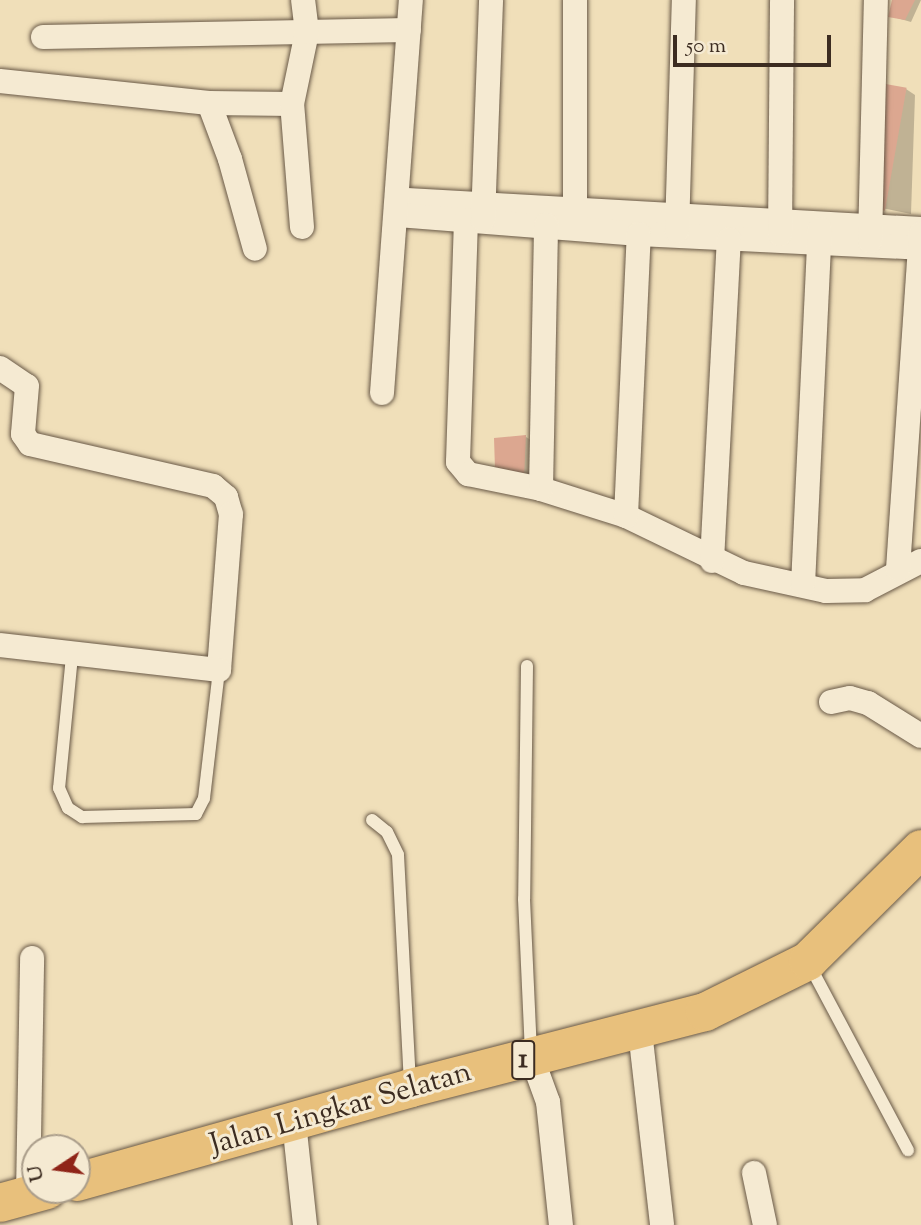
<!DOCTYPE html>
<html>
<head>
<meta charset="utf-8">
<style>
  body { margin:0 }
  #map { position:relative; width:921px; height:1225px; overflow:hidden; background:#f0dfb9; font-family:"Sorts Mill Goudy",serif }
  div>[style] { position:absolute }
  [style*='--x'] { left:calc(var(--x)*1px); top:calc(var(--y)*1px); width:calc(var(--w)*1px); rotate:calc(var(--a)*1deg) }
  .shadow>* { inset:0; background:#0003 }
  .building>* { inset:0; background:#dca790; transform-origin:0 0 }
  .roads { filter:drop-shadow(0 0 2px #695947) drop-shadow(0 0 2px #695947) }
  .lane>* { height:12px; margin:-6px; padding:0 6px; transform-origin:6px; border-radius:6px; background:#f5ead2 }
  .street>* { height:24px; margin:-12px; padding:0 12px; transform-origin:12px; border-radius:12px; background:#f5ead2 }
  .highway>* { height:38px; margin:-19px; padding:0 19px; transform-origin:19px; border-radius:19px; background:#e8c07c }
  span { translate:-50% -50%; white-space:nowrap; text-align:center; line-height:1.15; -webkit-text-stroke:6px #f5ead2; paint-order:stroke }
  .shield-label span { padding:2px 5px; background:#f5ead2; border:2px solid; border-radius:5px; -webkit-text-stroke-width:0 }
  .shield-label { font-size:28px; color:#3c2c21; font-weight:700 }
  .street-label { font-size:30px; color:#3c2c21 }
  .north { position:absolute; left:21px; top:1134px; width:70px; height:70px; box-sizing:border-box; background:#f5ead2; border:2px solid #ab9e8b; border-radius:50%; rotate:257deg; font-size:19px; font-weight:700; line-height:28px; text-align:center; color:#3c2c21 }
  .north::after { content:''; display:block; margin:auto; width:24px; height:32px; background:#8f2418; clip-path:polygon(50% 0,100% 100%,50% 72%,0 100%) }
  .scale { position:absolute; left:673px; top:35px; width:158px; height:32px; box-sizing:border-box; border:4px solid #3c2c21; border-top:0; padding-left:9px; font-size:21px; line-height:24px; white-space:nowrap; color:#3c2c21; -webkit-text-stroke:5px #f5ead2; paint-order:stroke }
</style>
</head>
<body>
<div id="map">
  <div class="shadow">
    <div style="clip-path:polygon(894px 0,921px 0,911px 22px,890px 16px)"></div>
    <div style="clip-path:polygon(906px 89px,915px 95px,911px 214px,877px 207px)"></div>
    <div style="clip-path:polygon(526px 437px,531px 440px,529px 480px,496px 468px)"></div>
  </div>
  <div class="building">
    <div style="clip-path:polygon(892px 0,915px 0,905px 20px,888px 17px)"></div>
    <div style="left:880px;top:83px;width:27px;height:125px;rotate:10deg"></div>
    <div style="clip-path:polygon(526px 435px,524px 478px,495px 469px,494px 438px)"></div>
  </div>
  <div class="roads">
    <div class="lane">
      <div style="--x:72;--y:656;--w:133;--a:95.6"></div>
      <div style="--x:59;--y:788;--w:22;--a:66"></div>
      <div style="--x:68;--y:808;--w:17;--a:33"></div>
      <div style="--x:82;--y:817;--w:114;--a:-1.5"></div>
      <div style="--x:196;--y:814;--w:18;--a:-63"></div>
      <div style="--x:204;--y:798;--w:129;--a:-83.3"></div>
      <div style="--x:527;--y:666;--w:233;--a:90.7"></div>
      <div style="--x:524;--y:899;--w:155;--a:87.4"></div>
      <div style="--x:372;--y:820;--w:19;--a:39"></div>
      <div style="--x:387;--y:832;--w:25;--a:64"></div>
      <div style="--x:398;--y:855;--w:230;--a:87"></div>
      <div style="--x:809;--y:964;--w:211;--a:62"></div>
    </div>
    <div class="street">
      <div style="--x:43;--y:37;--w:366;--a:-1.1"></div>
      <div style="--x:0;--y:81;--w:210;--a:6"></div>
      <div style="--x:209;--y:103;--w:83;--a:0.7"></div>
      <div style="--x:209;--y:103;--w:60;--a:69.4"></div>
      <div style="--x:230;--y:159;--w:93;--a:74.5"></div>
      <div style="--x:407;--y:200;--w:515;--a:3.23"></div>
      <div style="--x:398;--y:215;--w:242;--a:4.5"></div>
      <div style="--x:639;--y:234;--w:282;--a:2.8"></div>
      <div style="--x:466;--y:220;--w:242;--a:91.9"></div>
      <div style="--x:458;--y:462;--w:16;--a:50"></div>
      <div style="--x:468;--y:474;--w:75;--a:11.6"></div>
      <div style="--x:541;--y:489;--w:89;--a:17.6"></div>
      <div style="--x:626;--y:516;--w:131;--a:25.8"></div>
      <div style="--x:744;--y:573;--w:84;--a:12.4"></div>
      <div style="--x:826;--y:591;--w:39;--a:-1"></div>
      <div style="--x:865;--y:590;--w:63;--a:-27.4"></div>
      <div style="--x:483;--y:220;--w:220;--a:-87.9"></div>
      <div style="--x:302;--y:227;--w:123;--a:-94.6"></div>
      <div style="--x:292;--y:104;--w:74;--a:-78.2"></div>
      <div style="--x:307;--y:32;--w:32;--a:-97"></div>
      <div style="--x:575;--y:227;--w:227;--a:-90"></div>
      <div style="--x:677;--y:231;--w:231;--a:-88.3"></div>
      <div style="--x:780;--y:234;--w:234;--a:-89.5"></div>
      <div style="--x:870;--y:241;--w:241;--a:-88.6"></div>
      <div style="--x:0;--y:368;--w:32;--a:34"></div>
      <div style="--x:27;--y:386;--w:48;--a:94.8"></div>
      <div style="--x:23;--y:434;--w:12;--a:55"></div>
      <div style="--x:30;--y:444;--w:188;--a:12.9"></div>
      <div style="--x:213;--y:486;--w:17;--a:40"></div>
      <div style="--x:226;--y:497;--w:18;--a:74"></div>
      <div style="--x:231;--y:514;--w:156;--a:94.4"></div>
      <div style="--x:219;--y:670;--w:220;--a:-173.5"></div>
      <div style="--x:382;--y:393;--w:394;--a:-85.8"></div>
      <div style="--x:541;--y:489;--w:264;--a:-88.9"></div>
      <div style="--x:626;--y:516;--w:282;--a:-87.4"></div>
      <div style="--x:712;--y:561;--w:322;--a:-87"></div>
      <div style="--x:898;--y:569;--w:336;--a:-86.1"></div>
      <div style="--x:803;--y:585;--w:356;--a:-87.3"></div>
      <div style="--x:831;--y:702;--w:19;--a:-12"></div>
      <div style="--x:850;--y:698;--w:19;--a:16"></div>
      <div style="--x:868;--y:703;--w:62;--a:31.9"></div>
      <div style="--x:640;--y:1031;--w:195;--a:83.5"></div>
      <div style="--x:532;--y:1058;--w:47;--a:70"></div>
      <div style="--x:548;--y:1102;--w:124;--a:84"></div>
      <div style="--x:294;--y:1122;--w:104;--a:83.9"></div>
      <div style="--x:754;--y:1173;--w:53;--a:78.1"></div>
      <div style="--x:28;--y:1195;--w:237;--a:-89"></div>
    </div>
    <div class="highway">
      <div style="--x:77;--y:1182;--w:347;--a:-15.7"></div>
      <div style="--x:411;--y:1088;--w:304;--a:-14.5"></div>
      <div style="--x:705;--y:1012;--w:115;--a:-26.3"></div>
      <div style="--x:808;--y:961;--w:159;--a:-44.7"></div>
      <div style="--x:0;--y:1203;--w:49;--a:-15.5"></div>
    </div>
  </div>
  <div class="shield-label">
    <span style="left:523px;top:1060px">1</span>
  </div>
  <div class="street-label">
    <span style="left:341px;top:1110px;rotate:-16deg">Jalan Lingkar Selatan</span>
  </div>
  <div class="north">U</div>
  <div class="scale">50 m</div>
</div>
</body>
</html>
